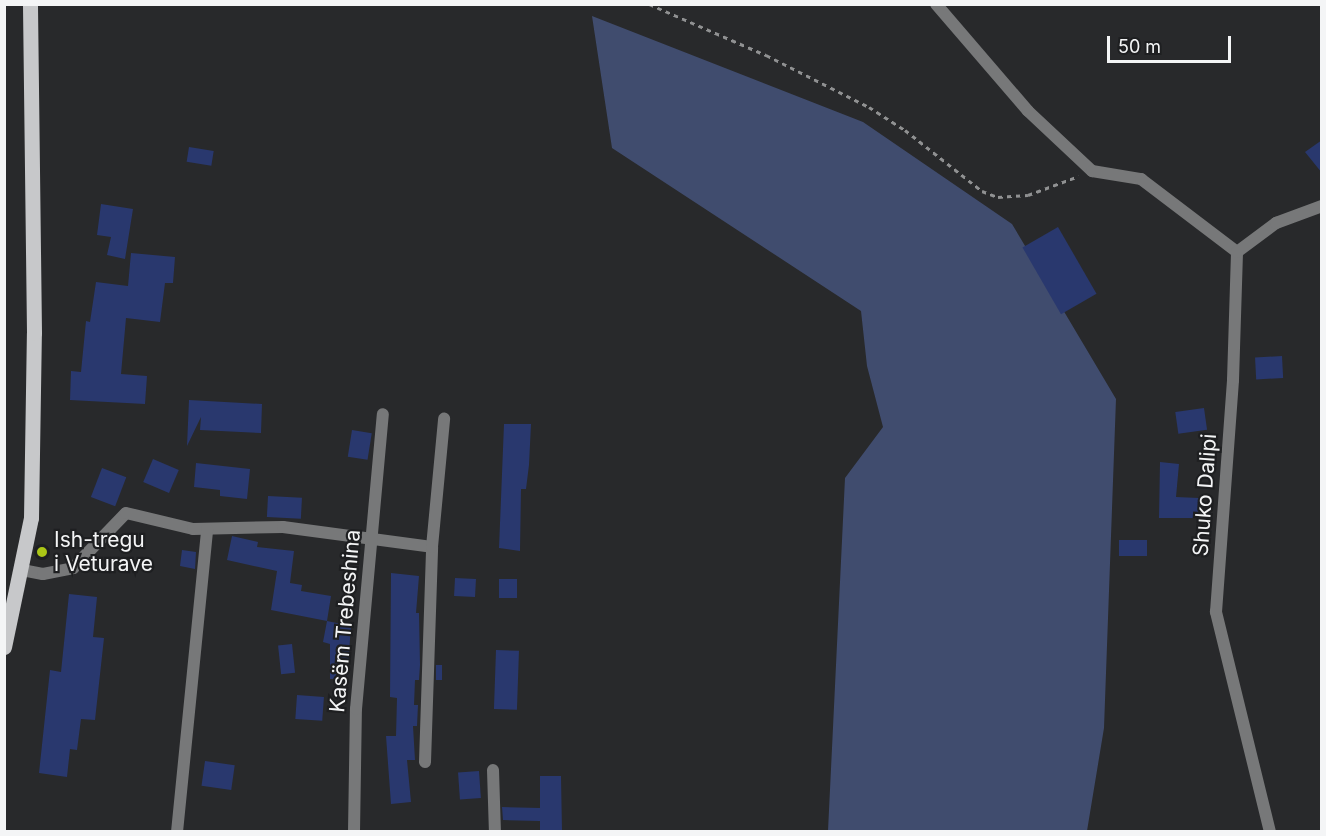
<!DOCTYPE html>
<html>
<head>
<meta charset="utf-8">
<style>
  body { margin:0 }
  #map { position:relative; width:1326px; height:836px; overflow:hidden; background:#28292b; font-family:Inter,sans-serif }
  div>[style] { position:absolute }
  [style*='--x'] { left:calc(var(--x)*1px); top:calc(var(--y)*1px); width:calc(var(--w)*1px); rotate:calc(var(--a)*1deg) }
  .green>* { inset:0; background:#404c6e }
  .building>* { inset:0; background:#29386e; transform-origin:0 0 }
  .path>* { height:3px; margin-top:-1.5px; transform-origin:0; background:repeating-linear-gradient(90deg,#909192 0 4.5px,transparent 0 9px) }
  .street>* { height:12px; margin:-6px; padding:0 6px; transform-origin:6px; border-radius:6px; background:#777879 }
  .primary>* { height:15px; margin:-7.5px; padding:0 7.5px; transform-origin:7.5px; border-radius:7.5px; background:#c7c8ca }
  .dots>* { width:16px; height:16px; translate:-50% -50%; box-sizing:border-box; border:3px solid #1e1f21; border-radius:50% }
  span { translate:-50% -50%; white-space:nowrap; text-align:center; line-height:1.15; -webkit-text-stroke:4.5px #1e1f21; paint-order:stroke }
  .street-label { font-size:21px; color:#f4f5f6 }
  .poi-label { font-size:21px; color:#f4f5f6 }
  .left { translate:0 -50%; text-align:left }
  .frame { position:absolute; inset:0; border:6px solid #f4f5f6; pointer-events:none }
  .scale { position:absolute; left:1107px; top:36px; width:124px; height:27px; box-sizing:border-box; border:3px solid #f4f5f6; border-top:0; padding-left:8px; font-size:18px; line-height:21px; white-space:nowrap; color:#f4f5f6; -webkit-text-stroke:4px #1e1f21; paint-order:stroke }
</style>
</head>
<body>
<div id="map">
  <div class="green">
    <div style="clip-path:polygon(592px 16px,863px 122px,1012px 224px,1116px 399px,1104px 728px,1087px 831px,828px 831px,845px 478px,883px 427px,867px 366px,861px 311px,612px 148px)"></div>
  </div>
  <div class="building">
    <div style="clip-path:polygon(1322px 140px,1322px 173px,1305px 152px)"></div>
    <div style="left:189px;top:147px;width:25px;height:15px;rotate:9deg"></div>
    <div style="clip-path:polygon(101px 204px,133px 209px,125px 259px,107px 255px,111px 237px,97px 235px)"></div>
    <div style="left:1058px;top:227px;width:77px;height:41px;rotate:60deg"></div>
    <div style="clip-path:polygon(131px 253px,175px 257px,173px 283px,165px 283px,160px 322px,126px 318px,121px 374px,147px 376px,145px 404px,70px 400px,71px 371px,81px 372px,86px 321px,90px 322px,96px 282px,128px 286px)"></div>
    <div style="left:1282px;top:356px;width:22px;height:27px;rotate:87deg"></div>
    <div style="clip-path:polygon(189px 400px,262px 404px,261px 433px,200px 430px,201px 417px,187px 446px)"></div>
    <div style="left:1204px;top:408px;width:22px;height:29px;rotate:82deg"></div>
    <div style="clip-path:polygon(504px 424px,531px 424px,529px 465px,526px 489px,521px 489px,520px 551px,499px 548px)"></div>
    <div style="left:352px;top:430px;width:20px;height:27px;rotate:9deg"></div>
    <div style="left:153px;top:459px;width:28px;height:25px;rotate:23deg"></div>
    <div style="clip-path:polygon(1160px 462px,1179px 464px,1176px 497px,1199px 498px,1198px 518px,1159px 518px)"></div>
    <div style="clip-path:polygon(196px 463px,250px 469px,247px 499px,220px 496px,220px 490px,194px 487px)"></div>
    <div style="left:102px;top:468px;width:26px;height:31px;rotate:21deg"></div>
    <div style="left:268px;top:496px;width:34px;height:21px;rotate:3deg"></div>
    <div style="clip-path:polygon(232px 536px,258px 542px,257px 547px,294px 551px,290px 583px,302px 585px,301px 591px,331px 596px,327px 621px,271px 610px,277px 571px,227px 560px)"></div>
    <div style="left:1119px;top:540px;width:28px;height:16px"></div>
    <div style="clip-path:polygon(182px 550px,196px 552px,195px 569px,180px 566px)"></div>
    <div style="clip-path:polygon(391px 573px,419px 576px,416px 613px,419px 613px,420px 665px,419px 680px,415px 680px,414px 705px,418px 705px,417px 726px,413px 726px,415px 760px,407px 760px,411px 802px,391px 804px,386px 736px,396px 736px,397px 698px,390px 697px)"></div>
    <div style="left:455px;top:578px;width:21px;height:18px;rotate:3deg"></div>
    <div style="left:499px;top:579px;width:18px;height:19px"></div>
    <div style="clip-path:polygon(69px 594px,97px 597px,93px 637px,104px 638px,95px 720px,81px 719px,77px 750px,70px 749px,67px 777px,39px 773px,50px 670px,61px 672px)"></div>
    <div style="clip-path:polygon(327px 621px,351px 626px,347px 679px,330px 679px,330px 644px,323px 642px)"></div>
    <div style="left:292px;top:644px;width:29px;height:14px;rotate:84deg"></div>
    <div style="left:496px;top:650px;width:23px;height:59px;rotate:2deg"></div>
    <div style="left:436px;top:665px;width:6px;height:15px"></div>
    <div style="left:297px;top:695px;width:27px;height:24px;rotate:4deg"></div>
    <div style="left:205px;top:761px;width:30px;height:25px;rotate:8deg"></div>
    <div style="left:479px;top:771px;width:27px;height:21px;rotate:86deg"></div>
    <div style="clip-path:polygon(540px 776px,561px 776px,562px 831px,540px 831px,540px 821px,503px 820px,502px 807px,540px 808px)"></div>
  </div>
  <div class="path">
    <div style="--x:649;--y:4;--w:128;--a:23.6"></div>
    <div style="--x:766;--y:55;--w:115;--a:26.8"></div>
    <div style="--x:869;--y:107;--w:43;--a:32.6"></div>
    <div style="--x:905;--y:130;--w:98;--a:38.4"></div>
    <div style="--x:982;--y:191;--w:17;--a:21"></div>
    <div style="--x:998;--y:197;--w:30;--a:-4"></div>
    <div style="--x:1028;--y:195;--w:54;--a:-20.4"></div>
  </div>
  <div class="street">
    <div style="--x:936;--y:4;--w:141;--a:49.3"></div>
    <div style="--x:1028;--y:111;--w:88;--a:43.2"></div>
    <div style="--x:1092;--y:171;--w:50;--a:9.3"></div>
    <div style="--x:1141;--y:179;--w:121;--a:37.2"></div>
    <div style="--x:22;--y:570;--w:21;--a:11"></div>
    <div style="--x:43;--y:574;--w:31;--a:-11"></div>
    <div style="--x:73;--y:568;--w:76;--a:-46.1"></div>
    <div style="--x:126;--y:513;--w:69;--a:13.4"></div>
    <div style="--x:193;--y:529;--w:90;--a:-1.3"></div>
    <div style="--x:283;--y:527;--w:150;--a:7.6"></div>
    <div style="--x:425;--y:762;--w:215;--a:-88.1"></div>
    <div style="--x:432;--y:547;--w:129;--a:-84.6"></div>
    <div style="--x:493;--y:770;--w:62;--a:88.2"></div>
    <div style="--x:177;--y:832;--w:304;--a:-84.3"></div>
    <div style="--x:354;--y:832;--w:123;--a:-89.1"></div>
    <div style="--x:356;--y:709;--w:296;--a:-84.8"></div>
    <div style="--x:1270;--y:832;--w:227;--a:-103.8"></div>
    <div style="--x:1216;--y:612;--w:233;--a:-85.8"></div>
    <div style="--x:1233;--y:380;--w:128;--a:-88.2"></div>
    <div style="--x:1237;--y:252;--w:49;--a:-36.6"></div>
    <div style="--x:1276;--y:223;--w:49;--a:-20.3"></div>
  </div>
  <div class="primary">
    <div style="--x:4;--y:647;--w:132;--a:-78.2"></div>
    <div style="--x:31;--y:518;--w:185;--a:-89.1"></div>
    <div style="--x:34;--y:333;--w:329;--a:-90.7"></div>
  </div>
  <div class="dots">
    <div style="left:42px;top:552px;background:#abc616"></div>
  </div>
  <div class="street-label">
    <span style="left:1205px;top:495px;rotate:-86deg">Shuko Dalipi</span>
    <span style="left:345px;top:621px;rotate:-85deg">Kasëm Trebeshina</span>
  </div>
  <div class="poi-label">
    <span class="left" style="left:54px;top:552px">Ish-tregu<br>i Veturave</span>
  </div>
  <div class="frame"></div>
  <div class="scale">50 m</div>
</div>
</body>
</html>
